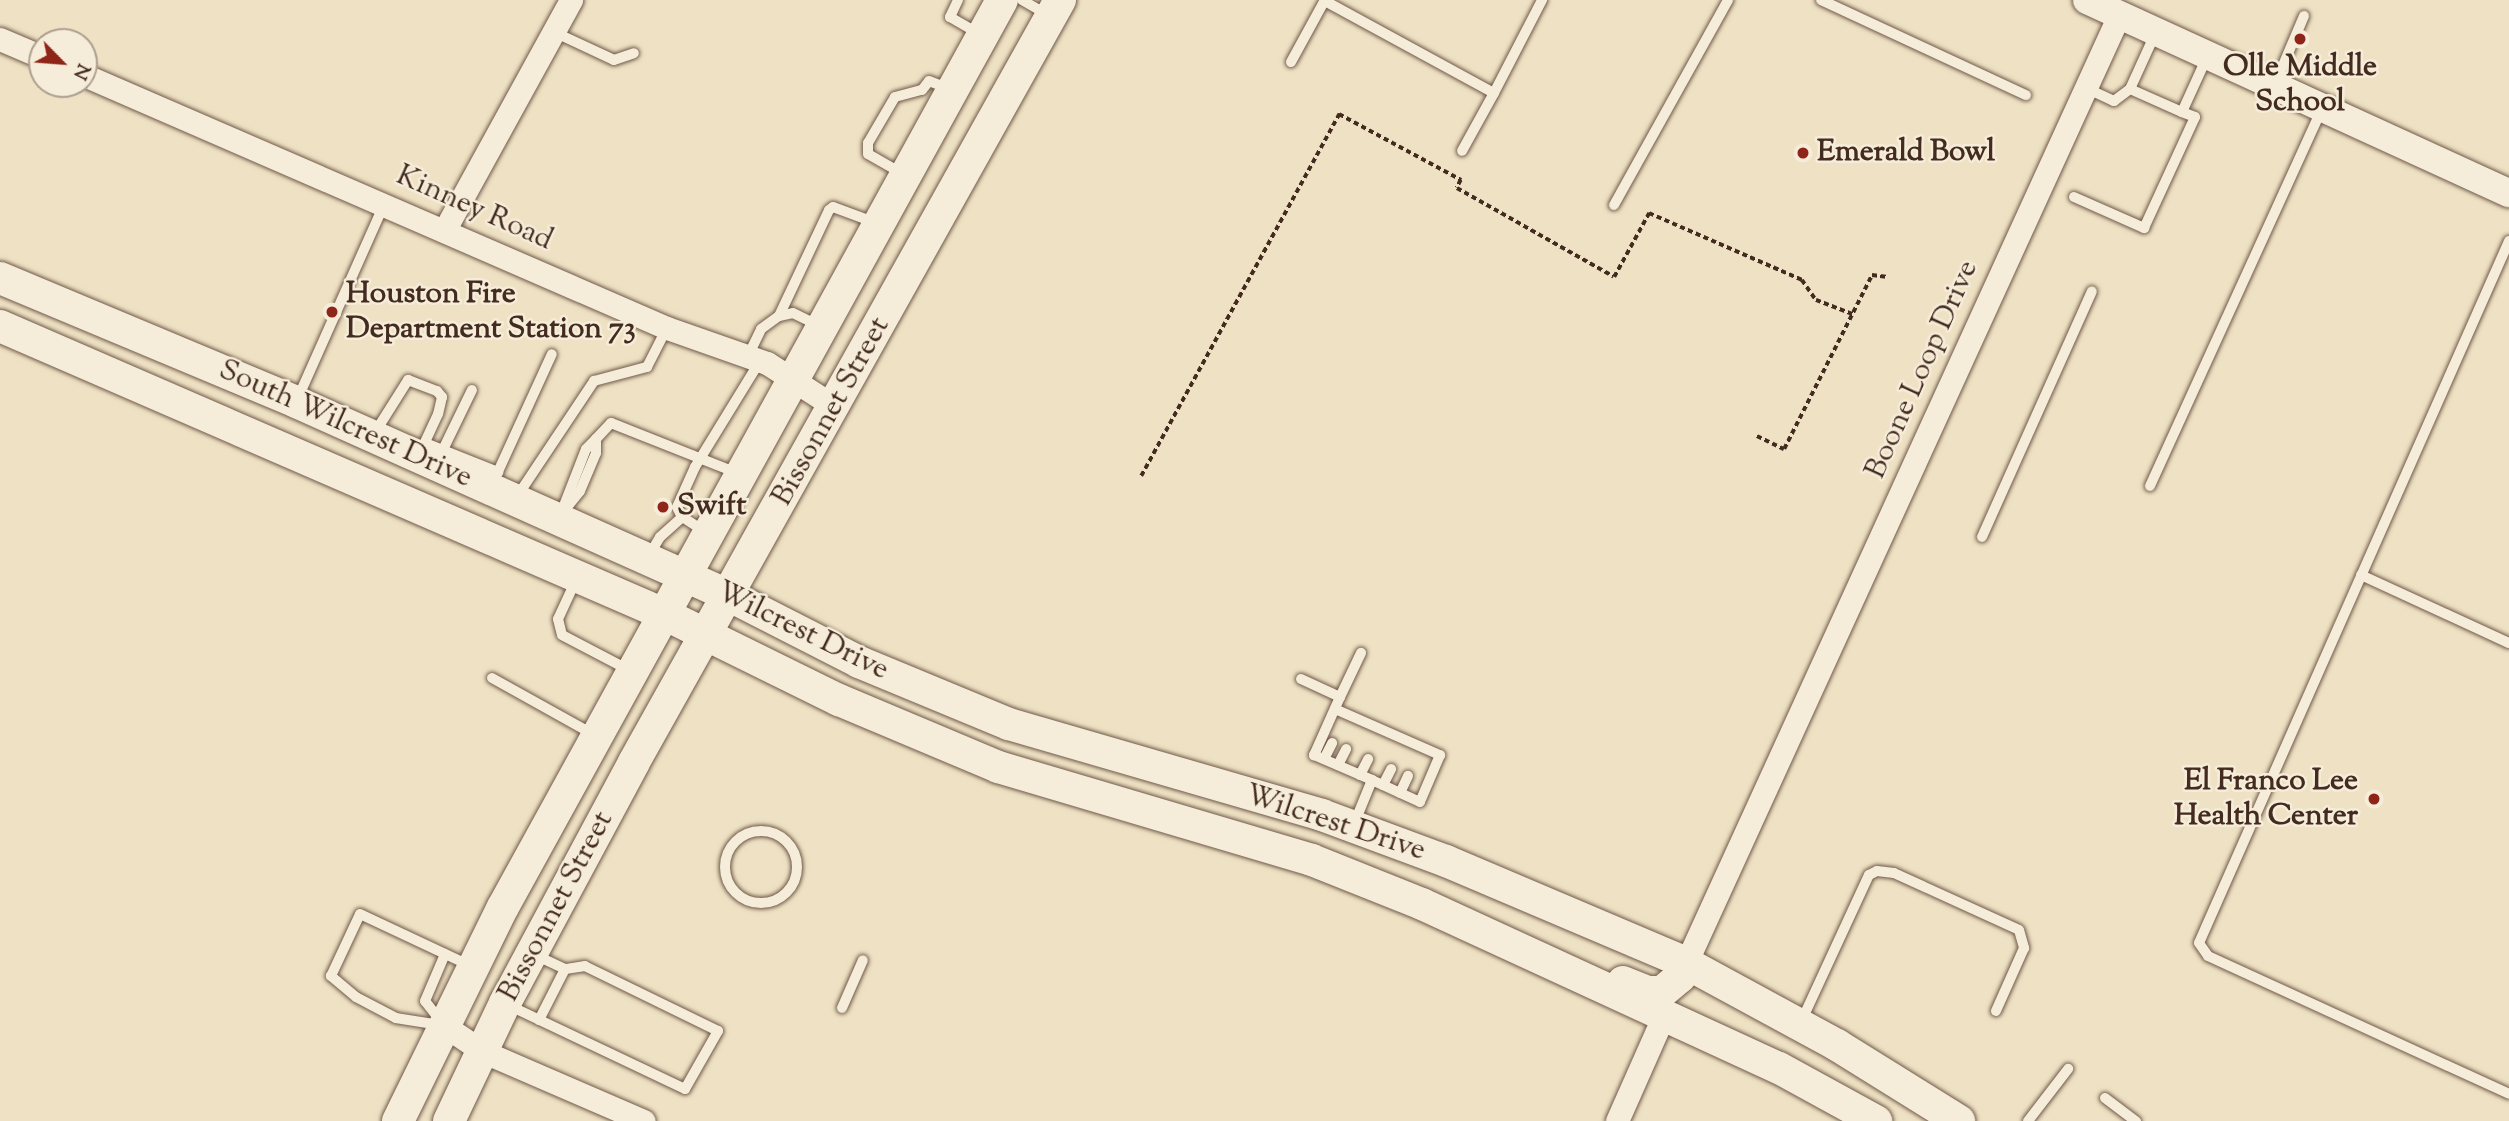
<!DOCTYPE html>
<html>
<head>
<meta charset="utf-8">
<style>
  body { margin:0 }
  #map { position:relative; width:2509px; height:1121px; overflow:hidden; background:#efe2c4; font-family:"Sorts Mill Goudy",serif }
  div>[style] { position:absolute }
  [style*='--x'] { left:calc(var(--x)*1px); top:calc(var(--y)*1px); width:calc(var(--w)*1px); rotate:calc(var(--a)*1deg) }
  .path>* { height:3.5px; margin-top:-1.75px; transform-origin:0; background:repeating-linear-gradient(90deg,#442b20 0 5px,transparent 0 8.5px) }
  .roads { filter:drop-shadow(0 0 2px #6f5949) drop-shadow(0 0 2px #6f5949) }
  .service>* { height:10px; margin:-5px; padding:0 5px; transform-origin:5px; border-radius:5px; background:#f5ecd9 }
  .service>.ring { margin:-5px; padding:0; box-sizing:content-box; background:none; border:10px solid #f5ecd9; border-radius:50% }
  .minor>* { height:23px; margin:-11.5px; padding:0 11.5px; transform-origin:11.5px; border-radius:11.5px; background:#f5ecd9 }
  .tertiary>* { height:28px; margin:-14px; padding:0 14px; transform-origin:14px; border-radius:14px; background:#f5ecd9 }
  .secondary>* { height:32px; margin:-16px; padding:0 16px; transform-origin:16px; border-radius:16px; background:#f5ecd9 }
  .dots>* { width:19px; height:19px; translate:-50% -50%; box-sizing:border-box; border:4px solid #f5ecd9; border-radius:50% }
  span { translate:-50% -50%; white-space:nowrap; text-align:center; line-height:1.15; -webkit-text-stroke:5px #f5ecd9; paint-order:stroke }
  .poi-label { font-size:30px; color:#442b20; font-weight:700 }
  .left { translate:0 -50%; text-align:left }
  .right { translate:-100% -50%; text-align:right }
  .street-label { font-size:30px; color:#442b20 }
  .north { position:absolute; left:28px; top:28px; width:70px; height:70px; box-sizing:border-box; background:#f5ecd9; border:2px solid #ae9f8f; border-radius:50%; rotate:115deg; font-size:19px; font-weight:700; line-height:28px; text-align:center; color:#442b20 }
  .north::after { content:''; display:block; margin:auto; width:24px; height:32px; background:#8f2418; clip-path:polygon(50% 0,100% 100%,50% 72%,0 100%) }
</style>
</head>
<body>
<div id="map">
  <div class="path">
    <div style="--x:1757;--y:436;--w:30;--a:26"></div>
    <div style="--x:1784;--y:449;--w:195;--a:-63.2"></div>
    <div style="--x:1872;--y:275;--w:16;--a:7"></div>
    <div style="--x:1141;--y:476;--w:413;--a:-61.3"></div>
    <div style="--x:1339;--y:114;--w:139;--a:28.4"></div>
    <div style="--x:1461;--y:180;--w:9;--a:117"></div>
    <div style="--x:1457;--y:188;--w:180;--a:29.5"></div>
    <div style="--x:1614;--y:277;--w:73;--a:-61.3"></div>
    <div style="--x:1649;--y:213;--w:167;--a:23.6"></div>
    <div style="--x:1802;--y:280;--w:24;--a:55"></div>
    <div style="--x:1816;--y:300;--w:40;--a:21"></div>
  </div>
  <div class="roads">
    <div class="service">
      <div style="--x:958;--y:0;--w:19;--a:115"></div>
      <div style="--x:950;--y:17;--w:34;--a:30"></div>
      <div style="--x:1022;--y:0;--w:32;--a:30"></div>
      <div style="--x:1821;--y:0;--w:226;--a:24.9"></div>
      <div style="--x:1325;--y:1;--w:192;--a:28.6"></div>
      <div style="--x:1494;--y:93;--w:66;--a:118.9"></div>
      <div style="--x:554;--y:32;--w:66;--a:25"></div>
      <div style="--x:614;--y:60;--w:21;--a:-19"></div>
      <div style="--x:1291;--y:62;--w:71;--a:-61.3"></div>
      <div style="--x:2275;--y:84;--w:74;--a:-66.9"></div>
      <div style="--x:2086;--y:88;--w:31;--a:25"></div>
      <div style="--x:2114;--y:101;--w:20;--a:-37"></div>
      <div style="--x:2130;--y:89;--w:63;--a:-65.5"></div>
      <div style="--x:2130;--y:89;--w:57;--a:23.9"></div>
      <div style="--x:2182;--y:112;--w:63;--a:-65.5"></div>
      <div style="--x:1494;--y:93;--w:105;--a:-62.7"></div>
      <div style="--x:903;--y:174;--w:40;--a:-150.3"></div>
      <div style="--x:868;--y:154;--w:11;--a:-90"></div>
      <div style="--x:868;--y:143;--w:53;--a:-59.6"></div>
      <div style="--x:895;--y:97;--w:28;--a:-15"></div>
      <div style="--x:922;--y:90;--w:11;--a:-52"></div>
      <div style="--x:929;--y:81;--w:22;--a:21"></div>
      <div style="--x:2074;--y:197;--w:77;--a:23.9"></div>
      <div style="--x:2144;--y:228;--w:122;--a:-65.3"></div>
      <div style="--x:2195;--y:117;--w:14;--a:-159"></div>
      <div style="--x:1614;--y:205;--w:235;--a:-60.9"></div>
      <div style="--x:2509;--y:241;--w:767;--a:113.83"></div>
      <div style="--x:2199;--y:943;--w:16;--a:55"></div>
      <div style="--x:2208;--y:956;--w:331;--a:24.6"></div>
      <div style="--x:779;--y:316;--w:117;--a:-64.7"></div>
      <div style="--x:829;--y:210;--w:5;--a:-37"></div>
      <div style="--x:833;--y:207;--w:46;--a:20.4"></div>
      <div style="--x:748;--y:356;--w:30;--a:-64"></div>
      <div style="--x:761;--y:329;--w:22;--a:-36"></div>
      <div style="--x:779;--y:316;--w:14;--a:-12"></div>
      <div style="--x:793;--y:313;--w:30;--a:26"></div>
      <div style="--x:297;--y:400;--w:214;--a:-66"></div>
      <div style="--x:374;--y:434;--w:64;--a:-57.8"></div>
      <div style="--x:408;--y:380;--w:31;--a:21"></div>
      <div style="--x:437;--y:391;--w:8;--a:50"></div>
      <div style="--x:442;--y:397;--w:17;--a:103"></div>
      <div style="--x:438;--y:414;--w:45;--a:114.9"></div>
      <div style="--x:425;--y:443;--w:79;--a:21.7"></div>
      <div style="--x:437;--y:462;--w:80;--a:-64.1"></div>
      <div style="--x:2150;--y:486;--w:415;--a:-65.5"></div>
      <div style="--x:491;--y:487;--w:146;--a:-65.4"></div>
      <div style="--x:516;--y:498;--w:141;--a:-56.3"></div>
      <div style="--x:594;--y:381;--w:55;--a:-14.8"></div>
      <div style="--x:647;--y:367;--w:44;--a:-62.9"></div>
      <div style="--x:563;--y:508;--w:63;--a:-68.7"></div>
      <div style="--x:586;--y:449;--w:14;--a:-45"></div>
      <div style="--x:559;--y:517;--w:33;--a:-51"></div>
      <div style="--x:580;--y:491;--w:41;--a:-67.2"></div>
      <div style="--x:596;--y:453;--w:14;--a:-90"></div>
      <div style="--x:596;--y:439;--w:22;--a:-47"></div>
      <div style="--x:611;--y:423;--w:136;--a:21.6"></div>
      <div style="--x:707;--y:533;--w:30;--a:-147"></div>
      <div style="--x:682;--y:517;--w:11;--a:-117"></div>
      <div style="--x:677;--y:507;--w:44;--a:-65.8"></div>
      <div style="--x:695;--y:467;--w:124;--a:-58.5"></div>
      <div style="--x:1982;--y:537;--w:269;--a:-65.9"></div>
      <div style="--x:648;--y:557;--w:23;--a:-59"></div>
      <div style="--x:660;--y:537;--w:30;--a:-42"></div>
      <div style="--x:2361;--y:575;--w:163;--a:24.7"></div>
      <div style="--x:576;--y:580;--w:43;--a:114.8"></div>
      <div style="--x:558;--y:619;--w:16;--a:76"></div>
      <div style="--x:562;--y:635;--w:76;--a:27.6"></div>
      <div style="--x:492;--y:678;--w:119;--a:29.1"></div>
      <div style="--x:1301;--y:679;--w:43;--a:24.8"></div>
      <div style="--x:1340;--y:697;--w:64;--a:114.1"></div>
      <div style="--x:1314;--y:755;--w:63;--a:23.3"></div>
      <div style="--x:1372;--y:780;--w:48;--a:112.2"></div>
      <div style="--x:1340;--y:697;--w:49;--a:-64.5"></div>
      <div style="--x:1335;--y:709;--w:115;--a:23.7"></div>
      <div style="--x:1440;--y:755;--w:51;--a:113.1"></div>
      <div style="--x:1420;--y:802;--w:53;--a:-155.4"></div>
      <div style="--x:1324;--y:759;--w:18;--a:-63"></div>
      <div style="--x:1338;--y:765;--w:18;--a:-63"></div>
      <div style="--x:1360;--y:775;--w:18;--a:-63"></div>
      <div style="--x:1383;--y:785;--w:18;--a:-63"></div>
      <div style="--x:1400;--y:793;--w:19;--a:-65"></div>
      <div class="ring" style="left:725px;top:831px;width:62px;height:62px"></div>
      <div style="--x:508;--y:1005;--w:196;--a:25.4"></div>
      <div style="--x:685;--y:1089;--w:67;--a:-60.4"></div>
      <div style="--x:718;--y:1031;--w:148;--a:-154"></div>
      <div style="--x:585;--y:966;--w:20;--a:171"></div>
      <div style="--x:565;--y:969;--w:33;--a:-155"></div>
      <div style="--x:842;--y:1008;--w:52;--a:-66.4"></div>
      <div style="--x:539;--y:1020;--w:57;--a:-63"></div>
      <div style="--x:1801;--y:1022;--w:162;--a:-65.2"></div>
      <div style="--x:1869;--y:875;--w:9;--a:-27"></div>
      <div style="--x:1877;--y:871;--w:17;--a:7"></div>
      <div style="--x:1894;--y:873;--w:137;--a:24.5"></div>
      <div style="--x:2019;--y:930;--w:19;--a:74"></div>
      <div style="--x:2024;--y:948;--w:69;--a:114"></div>
      <div style="--x:443;--y:1024;--w:29;--a:-128"></div>
      <div style="--x:425;--y:1001;--w:51;--a:-66.9"></div>
      <div style="--x:440;--y:1025;--w:45;--a:-171"></div>
      <div style="--x:396;--y:1018;--w:45;--a:-152.3"></div>
      <div style="--x:356;--y:997;--w:33;--a:-140"></div>
      <div style="--x:331;--y:976;--w:68;--a:-64.9"></div>
      <div style="--x:360;--y:914;--w:123;--a:25.1"></div>
      <div style="--x:2105;--y:1098;--w:39;--a:37"></div>
      <div style="--x:2028;--y:1121;--w:66;--a:-52.4"></div>
    </div>
    <div class="minor">
      <div style="--x:0;--y:39;--w:46;--a:23.2"></div>
      <div style="--x:84;--y:75;--w:636;--a:23.46"></div>
      <div style="--x:667;--y:328;--w:106;--a:19.3"></div>
      <div style="--x:767;--y:363;--w:81;--a:32.9"></div>
      <div style="--x:444;--y:231;--w:264;--a:-61.2"></div>
      <div style="--x:1686;--y:963;--w:1042;--a:-65.45"></div>
      <div style="--x:445;--y:1026;--w:45;--a:34"></div>
      <div style="--x:482;--y:1051;--w:176;--a:23.4"></div>
      <div style="--x:1617;--y:1121;--w:116;--a:-66.1"></div>
    </div>
    <div class="tertiary">
      <div style="--x:2087;--y:0;--w:464;--a:24.6"></div>
    </div>
    <div class="secondary">
      <div style="--x:0;--y:278;--w:321;--a:22.7"></div>
      <div style="--x:296;--y:402;--w:475;--a:24.1"></div>
      <div style="--x:730;--y:596;--w:145;--a:27.1"></div>
      <div style="--x:859;--y:662;--w:162;--a:22.5"></div>
      <div style="--x:1009;--y:724;--w:326;--a:16.2"></div>
      <div style="--x:1322;--y:815;--w:132;--a:20.4"></div>
      <div style="--x:1446;--y:861;--w:261;--a:23"></div>
      <div style="--x:1686;--y:963;--w:172;--a:28.5"></div>
      <div style="--x:1837;--y:1045;--w:144;--a:31.9"></div>
      <div style="--x:0;--y:326;--w:726;--a:23.46"></div>
      <div style="--x:666;--y:615;--w:193;--a:26.2"></div>
      <div style="--x:839;--y:700;--w:173;--a:22.8"></div>
      <div style="--x:998;--y:767;--w:327;--a:16.5"></div>
      <div style="--x:1312;--y:860;--w:118;--a:21.8"></div>
      <div style="--x:1422;--y:904;--w:393;--a:24.7"></div>
      <div style="--x:1779;--y:1068;--w:111;--a:28.7"></div>
      <div style="--x:1623;--y:982;--w:27;--a:22"></div>
      <div style="--x:1648;--y:992;--w:14;--a:0"></div>
      <div style="--x:1662;--y:992;--w:23;--a:-40"></div>
      <div style="--x:1680;--y:977;--w:15;--a:-67"></div>
      <div style="--x:398;--y:1121;--w:238;--a:-63.9"></div>
      <div style="--x:503;--y:907;--w:1035;--a:-61.18"></div>
      <div style="--x:449;--y:1121;--w:131;--a:-64.6"></div>
      <div style="--x:505;--y:1003;--w:273;--a:-61.8"></div>
      <div style="--x:634;--y:762;--w:873;--a:-60.79"></div>
    </div>
  </div>
  <div class="dots">
    <div style="left:2300px;top:39px;background:#8f2418"></div>
    <div style="left:1803px;top:153px;background:#8f2418"></div>
    <div style="left:332px;top:312px;background:#8f2418"></div>
    <div style="left:663px;top:507px;background:#8f2418"></div>
    <div style="left:2374px;top:799px;background:#8f2418"></div>
  </div>
  <div class="poi-label">
    <span style="left:2300px;top:85px">Olle Middle<br>School</span>
    <span class="left" style="left:1817px;top:153px">Emerald Bowl</span>
    <span class="left" style="left:346px;top:312px">Houston Fire<br>Department Station 73</span>
    <span class="left" style="left:677px;top:507px">Swift</span>
    <span class="right" style="left:2358px;top:799px">El Franco Lee<br>Health Center</span>
  </div>
  <div class="street-label">
    <span style="left:474px;top:209px;rotate:24deg">Kinney Road</span>
    <span style="left:1923px;top:370px;rotate:-66deg">Boone Loop Drive</span>
    <span style="left:832px;top:412px;rotate:-61deg">Bissonnet Street</span>
    <span style="left:345px;top:425px;rotate:24deg">South Wilcrest Drive</span>
    <span style="left:802px;top:632px;rotate:26deg">Wilcrest Drive</span>
    <span style="left:1335px;top:824px;rotate:18deg">Wilcrest Drive</span>
    <span style="left:557px;top:907px;rotate:-62deg">Bissonnet Street</span>
  </div>
  <div class="north">N</div>
</div>
</body>
</html>
